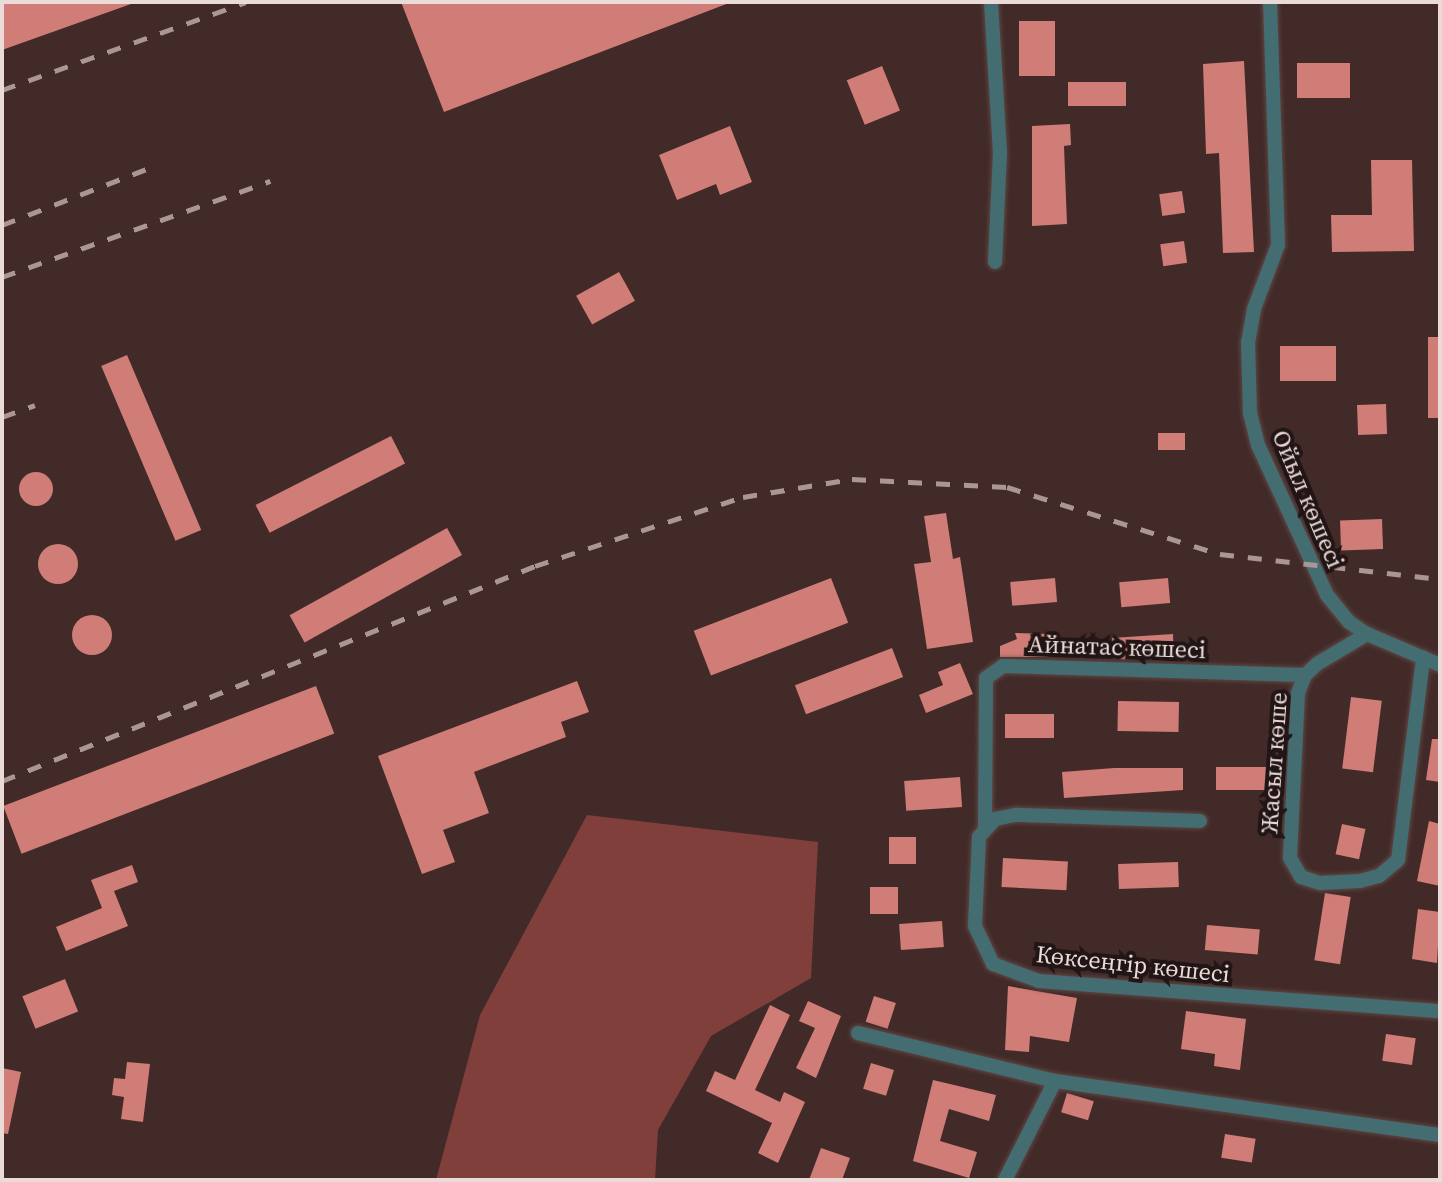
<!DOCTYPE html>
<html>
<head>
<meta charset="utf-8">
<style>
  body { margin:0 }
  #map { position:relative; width:1442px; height:1182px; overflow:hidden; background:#422a28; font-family:"Source Serif 4",serif }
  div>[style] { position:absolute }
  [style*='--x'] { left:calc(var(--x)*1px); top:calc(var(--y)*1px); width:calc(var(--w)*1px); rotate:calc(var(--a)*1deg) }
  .green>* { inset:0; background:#813f3b }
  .building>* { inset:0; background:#cf7d76; transform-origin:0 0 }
  .round { border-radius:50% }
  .roads { filter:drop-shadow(0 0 2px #5d4644) drop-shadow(0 0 2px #5d4644) }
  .street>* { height:14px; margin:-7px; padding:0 7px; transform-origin:7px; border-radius:7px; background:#436d70 }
  .rail>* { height:5px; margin-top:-2.5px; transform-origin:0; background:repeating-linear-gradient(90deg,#aa9795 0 14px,transparent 0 28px) }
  span { translate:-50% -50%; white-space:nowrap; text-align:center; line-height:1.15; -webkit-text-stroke:8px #211615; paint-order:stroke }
  .street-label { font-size:24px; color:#eadad8 }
  .frame { position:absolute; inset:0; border:4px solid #eadad8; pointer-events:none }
</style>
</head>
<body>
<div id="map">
  <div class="green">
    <div style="clip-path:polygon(587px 815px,818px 842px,811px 978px,711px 1036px,658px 1130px,655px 1180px,436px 1180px,480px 1015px)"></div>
  </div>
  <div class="building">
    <div style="clip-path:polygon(2px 2px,130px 2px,131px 4px,2px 50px)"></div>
    <div style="clip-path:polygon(401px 2px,729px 2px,729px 3px,444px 112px)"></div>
    <div style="left:1019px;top:21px;width:36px;height:55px"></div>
    <div style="clip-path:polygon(1244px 61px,1254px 252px,1223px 253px,1219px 153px,1206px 154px,1203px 64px)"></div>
    <div style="left:1297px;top:63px;width:53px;height:35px"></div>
    <div style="left:882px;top:66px;width:48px;height:38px;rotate:68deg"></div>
    <div style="left:1126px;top:82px;width:24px;height:58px;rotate:90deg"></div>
    <div style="clip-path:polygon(1070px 124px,1071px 145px,1064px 146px,1067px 224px,1032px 226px,1032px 126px)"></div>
    <div style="clip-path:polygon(730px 126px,752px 182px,720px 195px,716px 184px,677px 200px,659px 155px)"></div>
    <div style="clip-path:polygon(1371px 160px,1412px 160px,1414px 251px,1332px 252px,1331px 215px,1372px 215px)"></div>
    <div style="left:1182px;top:191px;width:22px;height:23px;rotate:82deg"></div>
    <div style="left:1184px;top:241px;width:22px;height:24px;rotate:82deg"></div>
    <div style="left:619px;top:272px;width:33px;height:49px;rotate:61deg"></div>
    <div style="left:1428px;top:337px;width:12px;height:81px"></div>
    <div style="left:1280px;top:346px;width:56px;height:35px"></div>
    <div style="left:127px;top:355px;width:190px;height:28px;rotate:67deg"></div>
    <div style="left:1386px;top:404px;width:30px;height:29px;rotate:88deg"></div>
    <div style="left:1185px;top:433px;width:17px;height:27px;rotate:90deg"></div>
    <div style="left:391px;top:436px;width:31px;height:152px;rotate:63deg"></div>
    <div class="round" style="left:19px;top:472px;width:34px;height:34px"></div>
    <div style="clip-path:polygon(946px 513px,953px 559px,960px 557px,973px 642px,927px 649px,914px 564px,931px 562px,924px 516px)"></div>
    <div style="left:1382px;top:519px;width:30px;height:42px;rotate:88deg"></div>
    <div style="left:447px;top:528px;width:31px;height:180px;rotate:61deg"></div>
    <div class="round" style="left:38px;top:544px;width:40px;height:40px"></div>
    <div style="left:831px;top:578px;width:48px;height:147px;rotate:69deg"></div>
    <div style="left:1055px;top:578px;width:24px;height:45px;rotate:85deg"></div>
    <div style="left:1168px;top:578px;width:25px;height:49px;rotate:85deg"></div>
    <div class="round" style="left:72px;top:615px;width:40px;height:40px"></div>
    <div style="clip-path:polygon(1015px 633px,1049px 634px,1049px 657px,1000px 657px,1000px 646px,1017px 639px)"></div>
    <div style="clip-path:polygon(1173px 634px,1174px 661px,1114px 659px,1112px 638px)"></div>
    <div style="left:892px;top:648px;width:31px;height:104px;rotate:69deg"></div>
    <div style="clip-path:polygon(960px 663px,973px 694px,926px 713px,919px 695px,943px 685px,938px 672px)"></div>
    <div style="clip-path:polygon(577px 681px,589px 712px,561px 722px,566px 737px,474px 772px,489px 813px,443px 830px,455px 862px,422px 874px,378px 756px)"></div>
    <div style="left:316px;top:686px;width:51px;height:335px;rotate:69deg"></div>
    <div style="left:1351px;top:697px;width:31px;height:72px;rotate:7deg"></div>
    <div style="left:1118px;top:701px;width:61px;height:30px;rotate:1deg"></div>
    <div style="left:1005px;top:714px;width:49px;height:24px"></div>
    <div style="clip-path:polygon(1432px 739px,1440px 739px,1440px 782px,1426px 780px)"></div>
    <div style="left:1282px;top:767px;width:23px;height:66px;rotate:90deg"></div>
    <div style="clip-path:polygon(1114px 768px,1183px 768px,1183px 790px,1064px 798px,1062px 772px)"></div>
    <div style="left:960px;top:777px;width:30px;height:56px;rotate:86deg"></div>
    <div style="clip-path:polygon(1429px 821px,1440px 824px,1440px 886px,1417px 881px)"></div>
    <div style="left:1342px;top:824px;width:24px;height:31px;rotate:12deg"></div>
    <div style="left:889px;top:837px;width:27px;height:27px"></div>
    <div style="left:1003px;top:858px;width:65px;height:29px;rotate:3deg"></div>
    <div style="left:1178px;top:862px;width:25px;height:60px;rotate:88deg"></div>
    <div style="clip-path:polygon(132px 865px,138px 882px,114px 891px,128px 926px,66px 951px,56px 927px,102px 908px,91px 880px)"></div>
    <div style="left:898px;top:887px;width:27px;height:28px;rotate:90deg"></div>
    <div style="left:1325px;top:893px;width:26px;height:68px;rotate:9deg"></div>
    <div style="clip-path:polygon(1418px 909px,1440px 912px,1437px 963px,1412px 959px)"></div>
    <div style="left:942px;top:921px;width:26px;height:43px;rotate:86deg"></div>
    <div style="left:1207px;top:925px;width:53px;height:25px;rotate:5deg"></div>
    <div style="left:65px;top:979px;width:35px;height:46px;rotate:68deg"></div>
    <div style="clip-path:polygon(1008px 986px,1077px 998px,1069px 1042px,1030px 1036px,1029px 1052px,1005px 1050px)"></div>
    <div style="left:874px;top:996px;width:23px;height:27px;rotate:18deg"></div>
    <div style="clip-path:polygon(808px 1001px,841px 1016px,816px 1078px,796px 1068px,815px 1028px,799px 1021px)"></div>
    <div style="clip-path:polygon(770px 1005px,790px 1015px,755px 1090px,780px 1102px,784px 1092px,805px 1102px,778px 1163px,758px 1153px,772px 1123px,706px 1091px,715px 1071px,735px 1080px)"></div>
    <div style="clip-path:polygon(1186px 1011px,1246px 1019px,1240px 1070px,1214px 1066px,1215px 1054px,1181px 1049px)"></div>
    <div style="left:1386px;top:1034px;width:30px;height:27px;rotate:8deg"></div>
    <div style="clip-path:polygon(127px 1062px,150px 1064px,143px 1122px,121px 1119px,124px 1097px,112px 1095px,114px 1078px,125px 1079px)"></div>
    <div style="left:871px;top:1063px;width:24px;height:27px;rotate:17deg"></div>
    <div style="clip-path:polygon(2px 1068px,21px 1072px,8px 1134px,2px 1133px)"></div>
    <div style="clip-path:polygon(933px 1080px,996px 1095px,989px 1121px,949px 1109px,940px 1141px,977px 1152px,969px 1178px,913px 1161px)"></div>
    <div style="left:1067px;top:1093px;width:28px;height:20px;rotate:17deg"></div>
    <div style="left:1225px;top:1134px;width:31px;height:24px;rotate:9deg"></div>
    <div style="clip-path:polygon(821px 1148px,850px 1158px,842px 1180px,809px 1180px)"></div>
  </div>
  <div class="roads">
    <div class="street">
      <div style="--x:991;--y:2;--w:150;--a:86.6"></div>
      <div style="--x:1000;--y:152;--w:110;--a:92.6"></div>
      <div style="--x:1270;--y:2;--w:243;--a:88.1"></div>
      <div style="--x:1278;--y:245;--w:68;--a:110.6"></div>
      <div style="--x:1254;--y:309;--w:34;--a:100"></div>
      <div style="--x:1248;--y:342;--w:71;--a:88.4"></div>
      <div style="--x:1250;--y:413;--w:33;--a:76"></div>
      <div style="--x:1258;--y:445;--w:165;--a:65.3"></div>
      <div style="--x:1327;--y:595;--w:35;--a:51"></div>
      <div style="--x:1349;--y:622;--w:22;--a:34"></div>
      <div style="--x:1367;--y:634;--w:79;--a:23"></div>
      <div style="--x:1367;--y:634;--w:58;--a:149"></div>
      <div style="--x:1317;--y:664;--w:16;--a:137"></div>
      <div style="--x:1305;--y:675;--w:19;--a:111"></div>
      <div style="--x:1298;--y:693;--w:165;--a:92.8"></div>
      <div style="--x:1290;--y:858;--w:22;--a:60"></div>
      <div style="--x:1301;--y:877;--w:20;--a:18"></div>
      <div style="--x:1320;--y:883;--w:40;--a:-2.9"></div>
      <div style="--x:1360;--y:881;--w:20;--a:-15"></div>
      <div style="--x:1379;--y:876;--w:25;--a:-40"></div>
      <div style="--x:1398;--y:860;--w:204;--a:-82.9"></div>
      <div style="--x:1200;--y:821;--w:185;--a:-178.1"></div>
      <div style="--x:1015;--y:815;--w:20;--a:169"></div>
      <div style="--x:995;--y:819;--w:24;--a:132"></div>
      <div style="--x:979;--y:837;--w:89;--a:92.6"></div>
      <div style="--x:975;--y:926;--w:42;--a:64.7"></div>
      <div style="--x:993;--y:964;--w:49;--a:20.3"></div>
      <div style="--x:1039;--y:981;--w:402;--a:4.3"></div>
      <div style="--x:985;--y:828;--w:150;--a:-89.6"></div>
      <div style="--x:986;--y:678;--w:21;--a:-35"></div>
      <div style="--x:1003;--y:666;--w:302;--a:1.7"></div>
      <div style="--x:858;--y:1033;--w:203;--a:13.7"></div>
      <div style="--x:1055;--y:1081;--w:389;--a:8"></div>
      <div style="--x:1005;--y:1180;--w:111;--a:-63.2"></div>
    </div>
  </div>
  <div class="rail">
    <div style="--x:2;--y:90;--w:259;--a:-19.8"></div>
    <div style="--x:2;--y:225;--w:163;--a:-21.2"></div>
    <div style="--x:2;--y:277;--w:285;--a:-19.7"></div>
    <div style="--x:2;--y:417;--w:35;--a:-20"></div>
    <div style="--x:2;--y:781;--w:575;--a:-21.97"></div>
    <div style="--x:535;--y:566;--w:219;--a:-18.4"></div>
    <div style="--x:743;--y:497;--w:110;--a:-9.4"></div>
    <div style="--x:852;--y:479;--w:155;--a:3"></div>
    <div style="--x:1007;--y:487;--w:223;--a:17.5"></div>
    <div style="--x:1220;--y:554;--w:221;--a:6.5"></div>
  </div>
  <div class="street-label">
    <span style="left:1308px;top:499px;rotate:67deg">Ойыл көшесі</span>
    <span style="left:1117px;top:647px;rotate:2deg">Айнатас көшесі</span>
    <span style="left:1274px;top:763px;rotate:-86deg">Жасыл көше</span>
    <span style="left:1133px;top:964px;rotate:6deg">Көксеңгір көшесі</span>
  </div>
  <div class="frame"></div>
</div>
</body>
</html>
